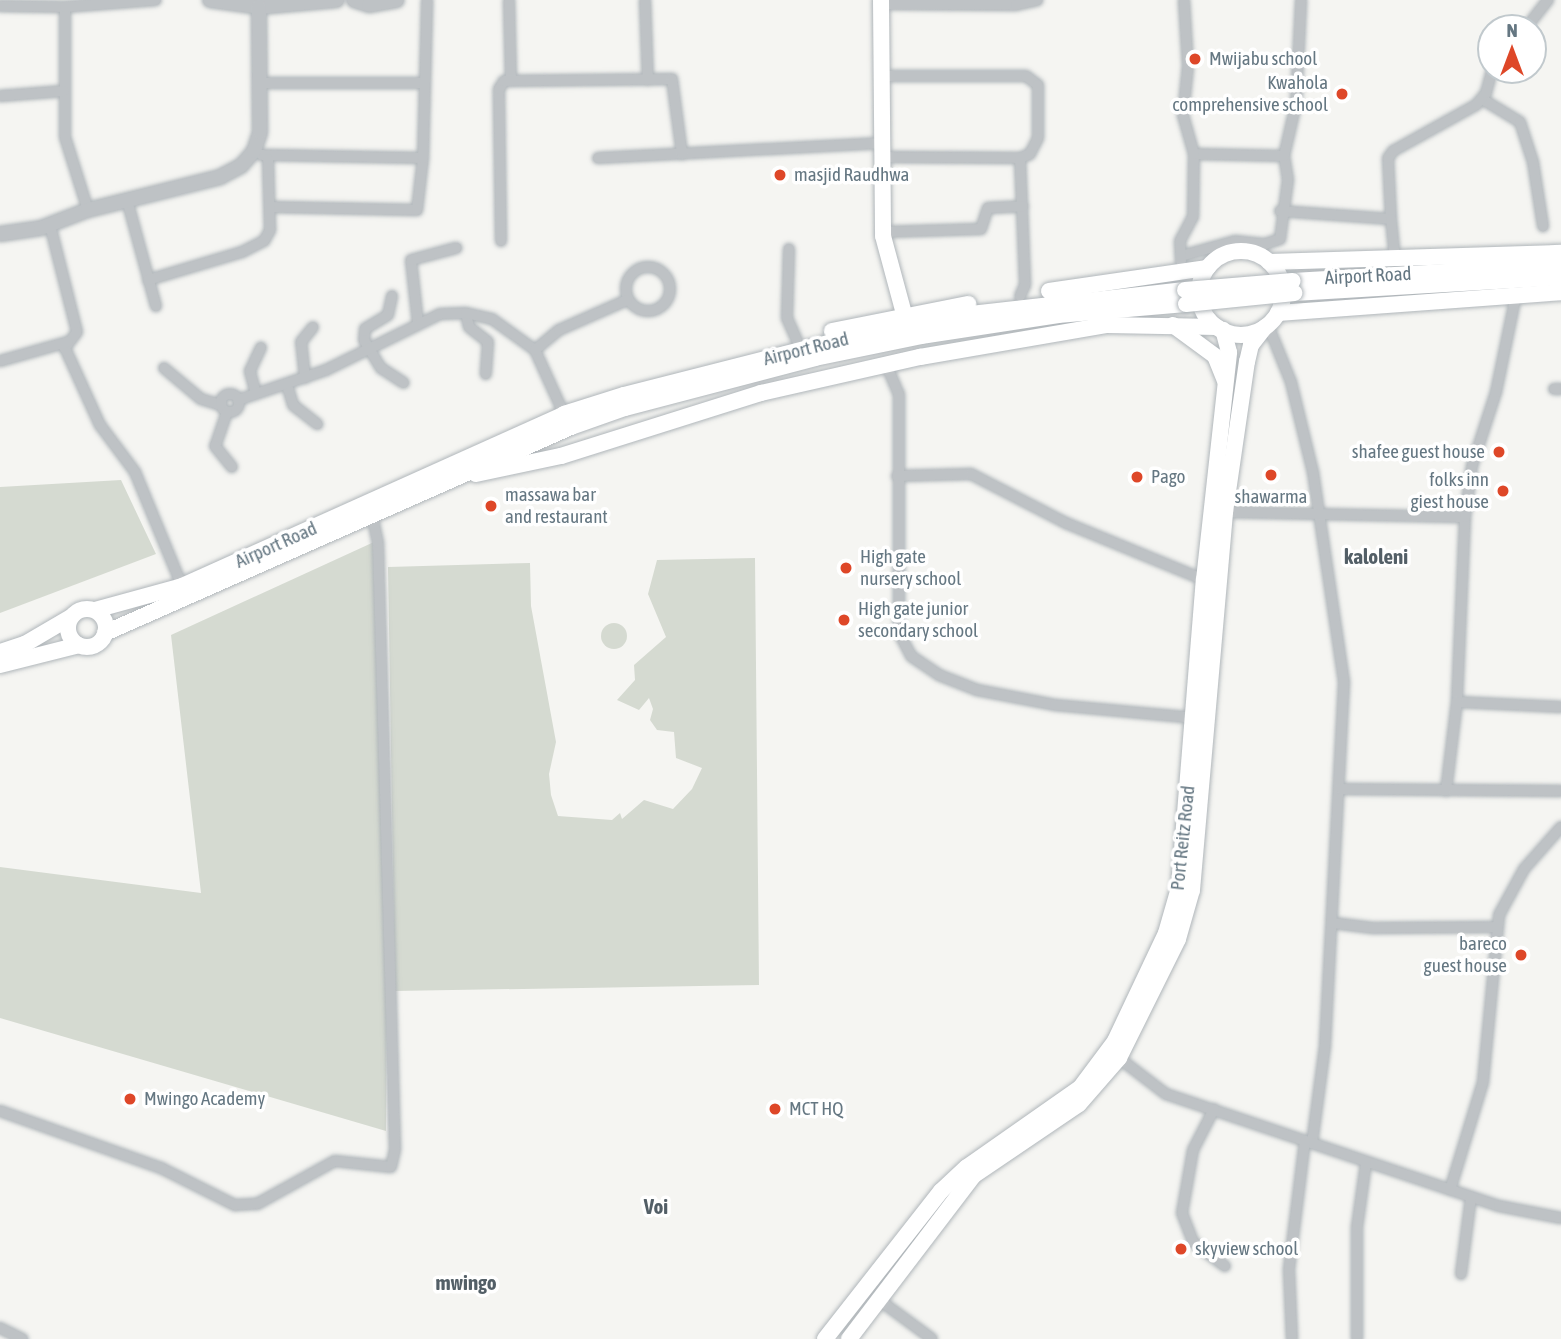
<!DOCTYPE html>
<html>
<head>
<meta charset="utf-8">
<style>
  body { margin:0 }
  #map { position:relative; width:1561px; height:1339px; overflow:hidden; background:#f5f5f2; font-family:"Asap Condensed",sans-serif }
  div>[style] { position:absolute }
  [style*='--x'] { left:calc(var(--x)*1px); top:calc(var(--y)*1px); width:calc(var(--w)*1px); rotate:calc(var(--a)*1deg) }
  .green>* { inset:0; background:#d5dad1 }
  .round { border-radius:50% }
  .roads { filter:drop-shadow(0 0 2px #b0b6ba) drop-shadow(0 0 2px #b0b6ba) }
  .minor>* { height:10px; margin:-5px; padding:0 5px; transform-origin:5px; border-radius:5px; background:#bec2c5 }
  .minor>.ring { margin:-5px; padding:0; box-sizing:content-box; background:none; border:10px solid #bec2c5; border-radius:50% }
  .tertiary>* { height:14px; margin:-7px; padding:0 7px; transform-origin:7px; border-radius:7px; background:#bec2c5 }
  .secondary>* { height:16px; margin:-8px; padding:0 8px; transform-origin:8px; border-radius:8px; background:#fff }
  .secondary>.ring { margin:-8px; padding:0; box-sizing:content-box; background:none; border:16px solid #fff; border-radius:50% }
  .bridges { filter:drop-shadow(0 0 2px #b0b6ba) drop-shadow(0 0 2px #b0b6ba) }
  .secondary-bridge>* { height:16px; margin:-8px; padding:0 8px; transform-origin:8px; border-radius:8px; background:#fff }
  .dots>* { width:19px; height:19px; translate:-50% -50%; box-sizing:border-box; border:4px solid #fff; border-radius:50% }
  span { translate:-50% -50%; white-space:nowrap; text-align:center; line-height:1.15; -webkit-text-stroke:7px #fff; paint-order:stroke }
  .poi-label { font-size:19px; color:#657782 }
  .left { translate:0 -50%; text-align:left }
  .right { translate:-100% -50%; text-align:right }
  .street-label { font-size:19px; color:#657782 }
  .neighbourhood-label { font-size:21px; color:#535f67; font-weight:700 }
  .north { position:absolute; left:1477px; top:14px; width:70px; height:70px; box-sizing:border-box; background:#fff; border:2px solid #c1c9cd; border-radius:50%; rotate:0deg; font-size:19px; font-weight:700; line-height:28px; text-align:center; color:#657782 }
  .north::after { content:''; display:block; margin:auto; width:24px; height:32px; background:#de4728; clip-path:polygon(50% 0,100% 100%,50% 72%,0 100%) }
</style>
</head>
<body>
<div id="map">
  <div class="green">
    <div style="clip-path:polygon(121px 480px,156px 554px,0 613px,0 487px)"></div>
    <div style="clip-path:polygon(374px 542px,387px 961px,386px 1131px,0 1018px,0 867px,201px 893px,171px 635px)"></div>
    <div style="clip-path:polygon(755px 558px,759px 985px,395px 991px,388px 567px,530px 563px,531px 606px,556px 742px,549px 774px,551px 795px,558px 816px,612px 820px,620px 813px,622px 819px,644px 800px,673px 809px,692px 789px,702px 768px,676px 758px,674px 732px,657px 730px,650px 720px,653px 709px,649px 698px,639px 710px,617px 700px,635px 680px,634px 665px,666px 637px,648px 594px,657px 560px)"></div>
    <div class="round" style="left:601px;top:623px;width:26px;height:26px"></div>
  </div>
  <div class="roads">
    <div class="minor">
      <div style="--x:509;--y:0;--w:81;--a:88.6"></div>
      <div style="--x:645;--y:0;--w:80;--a:87.9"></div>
      <div style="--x:881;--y:4;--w:135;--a:0.4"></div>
      <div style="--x:1016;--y:5;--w:22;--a:-13"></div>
      <div style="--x:0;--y:6;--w:65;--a:0.9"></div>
      <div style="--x:65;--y:7;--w:130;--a:90"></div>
      <div style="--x:65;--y:137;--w:77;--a:72.5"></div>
      <div style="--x:65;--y:7;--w:91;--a:-4.4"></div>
      <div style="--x:1526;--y:28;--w:36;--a:-52"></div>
      <div style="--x:882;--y:76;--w:144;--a:0"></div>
      <div style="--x:1026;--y:76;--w:15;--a:37"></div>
      <div style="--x:1038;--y:85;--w:53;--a:90"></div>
      <div style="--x:1038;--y:138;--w:18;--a:117"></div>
      <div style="--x:1030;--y:154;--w:11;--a:158"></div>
      <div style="--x:1020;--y:158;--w:137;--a:-179.6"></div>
      <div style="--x:261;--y:83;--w:162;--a:0"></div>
      <div style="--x:0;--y:96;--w:64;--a:-4.5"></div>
      <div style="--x:1482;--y:99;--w:44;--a:31.2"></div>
      <div style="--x:1520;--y:122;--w:42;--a:72"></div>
      <div style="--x:1533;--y:162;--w:65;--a:81.1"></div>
      <div style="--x:1194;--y:154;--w:90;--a:1.3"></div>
      <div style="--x:262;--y:155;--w:161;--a:1.1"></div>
      <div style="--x:598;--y:158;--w:285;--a:-3"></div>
      <div style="--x:1020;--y:158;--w:127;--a:87.7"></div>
      <div style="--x:1025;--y:285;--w:12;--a:114"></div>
      <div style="--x:127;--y:200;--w:110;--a:74.7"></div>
      <div style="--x:270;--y:207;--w:147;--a:1.2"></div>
      <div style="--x:417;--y:210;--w:52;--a:-83.4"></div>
      <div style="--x:423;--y:158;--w:158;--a:-88.5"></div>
      <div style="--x:1280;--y:211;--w:111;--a:4.1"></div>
      <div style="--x:1391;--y:219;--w:61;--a:-92.8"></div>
      <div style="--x:1388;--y:158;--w:9;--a:-54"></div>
      <div style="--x:1393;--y:151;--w:95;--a:-29"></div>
      <div style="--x:1476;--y:105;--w:16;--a:-50"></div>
      <div style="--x:1486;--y:93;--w:24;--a:-75"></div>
      <div style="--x:1391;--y:219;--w:41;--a:84.4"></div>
      <div style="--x:50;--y:225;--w:110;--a:75.8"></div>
      <div style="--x:77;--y:332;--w:20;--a:127"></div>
      <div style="--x:65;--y:348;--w:85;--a:65.6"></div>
      <div style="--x:100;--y:425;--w:59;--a:53.3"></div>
      <div style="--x:135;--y:472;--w:123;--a:67.6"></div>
      <div style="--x:883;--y:232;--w:98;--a:-1.8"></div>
      <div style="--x:981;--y:229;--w:22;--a:-72"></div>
      <div style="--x:988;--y:208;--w:35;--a:-3"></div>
      <div style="--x:501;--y:241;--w:152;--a:-90.8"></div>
      <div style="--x:499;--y:89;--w:9;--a:-58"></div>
      <div style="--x:504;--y:81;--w:168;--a:-0.7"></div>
      <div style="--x:672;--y:79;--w:76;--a:82.4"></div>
      <div style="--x:789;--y:249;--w:69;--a:91.7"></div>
      <div style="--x:787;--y:318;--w:24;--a:66"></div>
      <div style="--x:1181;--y:256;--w:56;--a:-15.5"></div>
      <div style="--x:1235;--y:241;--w:30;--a:6"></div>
      <div style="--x:1265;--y:244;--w:16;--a:-18"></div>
      <div style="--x:1280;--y:239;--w:60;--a:-82.3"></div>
      <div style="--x:1288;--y:180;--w:24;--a:-99"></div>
      <div style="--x:1284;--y:156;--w:53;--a:-77"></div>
      <div style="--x:1296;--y:104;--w:104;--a:-87.2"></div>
      <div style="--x:1181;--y:261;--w:20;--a:-93"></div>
      <div style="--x:1180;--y:241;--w:27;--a:-62"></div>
      <div style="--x:1193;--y:217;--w:63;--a:-89.1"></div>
      <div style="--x:1194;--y:154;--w:41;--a:-105.8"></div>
      <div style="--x:1183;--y:115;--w:49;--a:-84.2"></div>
      <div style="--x:1188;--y:66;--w:66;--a:-93.5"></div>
      <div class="ring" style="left:626px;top:267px;width:34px;height:34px"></div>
      <div style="--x:148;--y:280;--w:98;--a:-16.6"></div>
      <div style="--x:242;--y:252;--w:25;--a:-27"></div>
      <div style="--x:264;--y:241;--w:13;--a:-61"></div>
      <div style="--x:270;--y:230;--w:71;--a:-91.6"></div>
      <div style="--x:392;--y:296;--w:19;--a:102"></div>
      <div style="--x:388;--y:315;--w:27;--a:149"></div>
      <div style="--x:365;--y:329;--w:11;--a:95"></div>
      <div style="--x:364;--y:340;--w:33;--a:59"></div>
      <div style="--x:381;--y:368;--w:27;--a:33"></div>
      <div style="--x:466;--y:313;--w:14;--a:78"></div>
      <div style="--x:469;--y:327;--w:24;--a:38"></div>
      <div style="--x:488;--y:342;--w:32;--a:94"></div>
      <div style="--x:418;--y:323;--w:63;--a:-96.3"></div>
      <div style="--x:411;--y:260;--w:47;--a:-14.9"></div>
      <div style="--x:1268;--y:325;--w:61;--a:68"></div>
      <div style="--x:1291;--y:382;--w:93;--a:76.3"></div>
      <div style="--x:1313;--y:472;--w:212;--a:81.6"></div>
      <div style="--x:1344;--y:682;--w:364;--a:93"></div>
      <div style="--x:1325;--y:1046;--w:98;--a:97.6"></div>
      <div style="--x:0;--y:361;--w:70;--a:-15.8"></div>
      <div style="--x:886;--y:364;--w:33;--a:67"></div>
      <div style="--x:899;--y:394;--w:239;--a:90"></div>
      <div style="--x:899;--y:633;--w:26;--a:62"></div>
      <div style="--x:911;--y:656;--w:34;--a:34"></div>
      <div style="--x:939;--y:675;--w:41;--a:21.5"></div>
      <div style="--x:977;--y:690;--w:79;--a:10.9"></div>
      <div style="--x:1055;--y:705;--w:141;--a:5.3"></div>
      <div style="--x:164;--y:368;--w:48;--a:40"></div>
      <div style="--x:201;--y:399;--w:21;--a:17"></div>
      <div style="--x:305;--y:378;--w:36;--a:-96"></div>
      <div style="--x:301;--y:342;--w:19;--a:-51"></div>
      <div style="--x:287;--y:385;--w:21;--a:73"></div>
      <div style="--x:293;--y:405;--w:31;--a:38"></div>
      <div style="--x:1554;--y:389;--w:7;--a:0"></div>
      <div class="ring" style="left:221px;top:394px;width:8px;height:8px"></div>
      <div style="--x:256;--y:394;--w:24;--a:-105"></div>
      <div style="--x:250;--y:371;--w:26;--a:-65"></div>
      <div style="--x:238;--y:400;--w:93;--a:-18.8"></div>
      <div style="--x:326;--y:370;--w:127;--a:-26.2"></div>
      <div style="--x:440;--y:314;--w:26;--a:-2"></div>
      <div style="--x:466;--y:313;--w:27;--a:13"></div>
      <div style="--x:492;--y:319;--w:53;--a:35.8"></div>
      <div style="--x:227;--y:412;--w:36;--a:109"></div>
      <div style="--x:215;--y:446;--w:27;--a:51"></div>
      <div style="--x:564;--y:414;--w:70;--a:-114.4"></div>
      <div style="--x:535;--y:350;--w:31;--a:-40"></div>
      <div style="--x:559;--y:330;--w:74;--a:-23.8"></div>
      <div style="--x:897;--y:476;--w:74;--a:-1.5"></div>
      <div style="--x:971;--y:474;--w:107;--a:27.3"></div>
      <div style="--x:1066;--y:523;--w:149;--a:22.4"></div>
      <div style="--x:1225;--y:512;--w:240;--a:1.2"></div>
      <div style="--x:1465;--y:517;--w:185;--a:92.5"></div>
      <div style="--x:1457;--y:702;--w:104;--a:2.8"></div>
      <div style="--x:1465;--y:517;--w:51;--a:-82.2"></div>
      <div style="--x:1472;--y:466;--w:78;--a:-72"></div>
      <div style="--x:1496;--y:392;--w:99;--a:-78.3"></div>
      <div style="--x:1341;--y:789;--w:220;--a:0.5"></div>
      <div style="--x:1446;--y:791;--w:90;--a:-83"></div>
      <div style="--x:1333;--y:923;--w:40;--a:7.1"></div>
      <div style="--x:1373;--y:928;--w:124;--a:-0.5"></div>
      <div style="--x:1119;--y:1058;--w:59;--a:37.5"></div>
      <div style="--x:1166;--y:1094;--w:351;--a:18.6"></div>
      <div style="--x:1499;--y:1206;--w:63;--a:11"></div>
      <div style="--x:1214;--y:1109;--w:46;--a:117.1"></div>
      <div style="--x:1193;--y:1150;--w:64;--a:99.9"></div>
      <div style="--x:1182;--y:1213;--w:31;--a:69"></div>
      <div style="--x:1193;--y:1242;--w:40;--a:37"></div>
      <div style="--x:0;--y:1111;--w:171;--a:19.5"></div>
      <div style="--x:161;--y:1168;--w:83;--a:26.6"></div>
      <div style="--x:235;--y:1205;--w:22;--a:-3"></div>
      <div style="--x:257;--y:1204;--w:89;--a:-28.9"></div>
      <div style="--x:335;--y:1161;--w:56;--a:6.1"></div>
      <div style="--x:391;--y:1167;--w:18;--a:-77"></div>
      <div style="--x:395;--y:1149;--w:606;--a:-91.61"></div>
      <div style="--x:378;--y:543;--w:30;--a:-102"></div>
      <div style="--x:1450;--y:1190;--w:113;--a:-73"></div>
      <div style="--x:1483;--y:1082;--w:168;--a:-84.5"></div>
      <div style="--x:1499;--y:915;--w:52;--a:-61.5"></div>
      <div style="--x:1524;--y:869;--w:56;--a:-48.6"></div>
      <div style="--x:1461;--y:1274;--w:78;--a:-82.6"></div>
      <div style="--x:878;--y:1299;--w:67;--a:36.5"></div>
      <div style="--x:0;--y:1328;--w:25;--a:26"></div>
      <div style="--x:1292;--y:1339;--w:70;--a:-92.5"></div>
      <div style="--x:1289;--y:1269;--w:129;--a:-82.9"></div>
      <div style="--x:1357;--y:1339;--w:112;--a:-90"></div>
      <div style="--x:1357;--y:1227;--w:65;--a:-82"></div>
    </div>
    <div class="tertiary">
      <div style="--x:210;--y:0;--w:49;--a:8.1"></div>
      <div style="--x:259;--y:7;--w:78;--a:-5.1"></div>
      <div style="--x:354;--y:0;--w:16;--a:18"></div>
      <div style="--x:369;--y:5;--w:28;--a:-10"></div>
      <div style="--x:0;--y:234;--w:41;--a:-8.3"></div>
      <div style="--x:41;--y:228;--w:50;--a:-21"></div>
      <div style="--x:88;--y:210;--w:136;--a:-14"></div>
      <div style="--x:220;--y:177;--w:24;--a:-28"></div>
      <div style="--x:241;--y:166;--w:20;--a:-49"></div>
      <div style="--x:254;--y:151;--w:20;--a:-72"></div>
      <div style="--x:260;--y:132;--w:125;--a:-90.5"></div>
    </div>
    <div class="secondary">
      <div style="--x:881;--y:0;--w:236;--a:89.5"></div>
      <div style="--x:883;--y:236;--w:81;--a:74.9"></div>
      <div class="ring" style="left:1199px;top:251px;width:68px;height:68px"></div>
      <div style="--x:1269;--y:262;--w:292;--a:-1.8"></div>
      <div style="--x:1293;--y:281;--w:268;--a:-3.4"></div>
      <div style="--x:1049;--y:291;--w:160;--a:-8.3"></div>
      <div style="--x:1294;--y:293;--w:267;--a:-3.4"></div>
      <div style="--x:1278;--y:313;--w:284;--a:-4.2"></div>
      <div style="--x:1173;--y:325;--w:52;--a:36.4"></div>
      <div style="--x:1215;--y:356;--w:27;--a:68"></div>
      <div style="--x:832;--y:331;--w:139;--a:-11.2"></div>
      <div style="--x:476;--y:474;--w:87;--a:-12"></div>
      <div style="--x:561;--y:456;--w:210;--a:-17.5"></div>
      <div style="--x:761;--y:393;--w:163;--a:-12.8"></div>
      <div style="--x:920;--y:357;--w:190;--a:-9.7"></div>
      <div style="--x:1107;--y:325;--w:110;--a:1"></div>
      <div class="ring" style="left:68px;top:609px;width:22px;height:22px"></div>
      <div style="--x:95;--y:610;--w:90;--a:-15.4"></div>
      <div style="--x:182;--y:586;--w:419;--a:-24.2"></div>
      <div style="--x:564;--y:414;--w:63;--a:-17.6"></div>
      <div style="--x:624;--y:395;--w:226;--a:-14.3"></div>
      <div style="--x:843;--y:339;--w:130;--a:-11.1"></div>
      <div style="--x:971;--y:314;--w:215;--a:-6.4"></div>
      <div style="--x:105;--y:633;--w:510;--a:-23.85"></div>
      <div style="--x:571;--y:427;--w:57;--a:-19.4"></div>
      <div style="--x:625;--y:408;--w:196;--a:-14.7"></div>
      <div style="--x:815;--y:358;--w:108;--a:-11.7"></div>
      <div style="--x:921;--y:336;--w:139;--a:-8.7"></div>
      <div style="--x:1058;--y:315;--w:128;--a:-4.9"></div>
      <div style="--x:0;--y:652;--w:26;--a:-18"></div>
      <div style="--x:25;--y:644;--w:53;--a:-30.4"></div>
      <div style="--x:0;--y:665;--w:81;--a:-14.2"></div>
      <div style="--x:825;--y:1339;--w:188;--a:-51.9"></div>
      <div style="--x:941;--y:1191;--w:35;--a:-43"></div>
      <div style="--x:967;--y:1167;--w:138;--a:-35"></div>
      <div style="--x:1080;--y:1088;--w:59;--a:-53.3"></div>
      <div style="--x:1115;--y:1041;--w:119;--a:-64.7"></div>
      <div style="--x:1166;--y:933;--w:47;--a:-73.9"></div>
      <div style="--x:1179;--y:888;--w:309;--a:-85.4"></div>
      <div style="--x:1204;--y:580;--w:229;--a:-83.7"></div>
      <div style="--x:1229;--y:352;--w:23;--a:-105"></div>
      <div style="--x:849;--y:1339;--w:205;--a:-52.7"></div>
      <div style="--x:973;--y:1176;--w:128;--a:-34.2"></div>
      <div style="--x:1079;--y:1104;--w:61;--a:-49"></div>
      <div style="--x:1119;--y:1058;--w:133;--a:-63.6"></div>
      <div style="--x:1178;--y:939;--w:51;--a:-74.1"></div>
      <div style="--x:1192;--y:890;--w:379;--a:-85"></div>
      <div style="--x:1225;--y:512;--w:152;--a:-81.7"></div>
      <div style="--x:1247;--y:362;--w:17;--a:-77"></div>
      <div style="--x:1251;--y:345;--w:23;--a:-52"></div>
    </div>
  </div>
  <div class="bridges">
    <div class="secondary-bridge">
      <div style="--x:1185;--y:290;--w:108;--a:-4.8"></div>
      <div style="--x:1186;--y:304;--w:109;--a:-5.8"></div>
    </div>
  </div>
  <div class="dots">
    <div style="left:1195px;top:59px;background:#de4728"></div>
    <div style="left:1342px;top:94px;background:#de4728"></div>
    <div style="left:780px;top:175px;background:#de4728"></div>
    <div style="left:1499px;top:452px;background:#de4728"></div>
    <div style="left:1271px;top:475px;background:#de4728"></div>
    <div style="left:1137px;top:477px;background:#de4728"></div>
    <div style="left:1503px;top:491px;background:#de4728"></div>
    <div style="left:491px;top:506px;background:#de4728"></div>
    <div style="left:846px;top:568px;background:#de4728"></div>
    <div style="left:844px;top:620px;background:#de4728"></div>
    <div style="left:1521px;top:955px;background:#de4728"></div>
    <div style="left:130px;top:1099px;background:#de4728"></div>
    <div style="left:775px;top:1109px;background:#de4728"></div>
    <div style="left:1181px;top:1249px;background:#de4728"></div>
  </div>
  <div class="poi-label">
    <span class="left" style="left:1209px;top:59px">Mwijabu school</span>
    <span class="right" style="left:1328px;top:94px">Kwahola<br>comprehensive school</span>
    <span class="left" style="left:794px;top:175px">masjid Raudhwa</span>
    <span class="right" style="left:1485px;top:452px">shafee guest house</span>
    <span class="left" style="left:1151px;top:477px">Pago</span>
    <span class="right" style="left:1489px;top:491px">folks inn<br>giest house</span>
    <span class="left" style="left:505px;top:506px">massawa bar<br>and restaurant</span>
    <span style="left:1271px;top:497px">shawarma</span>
    <span class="left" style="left:860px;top:568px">High gate<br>nursery school</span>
    <span class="left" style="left:858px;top:620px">High gate junior<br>secondary school</span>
    <span class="right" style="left:1507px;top:955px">bareco<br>guest house</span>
    <span class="left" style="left:144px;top:1099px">Mwingo Academy</span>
    <span class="left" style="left:789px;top:1109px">MCT HQ</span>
    <span class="left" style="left:1195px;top:1249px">skyview school</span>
  </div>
  <div class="street-label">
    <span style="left:1368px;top:276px;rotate:-3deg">Airport Road</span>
    <span style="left:806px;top:349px;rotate:-14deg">Airport Road</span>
    <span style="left:276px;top:545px;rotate:-24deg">Airport Road</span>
    <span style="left:1183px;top:838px;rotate:-84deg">Port Reitz Road</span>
  </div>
  <div class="neighbourhood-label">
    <span style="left:1376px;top:556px">kaloleni</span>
    <span style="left:656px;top:1206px">Voi</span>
    <span style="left:466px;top:1282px">mwingo</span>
  </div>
  <div class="north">N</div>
</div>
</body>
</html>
